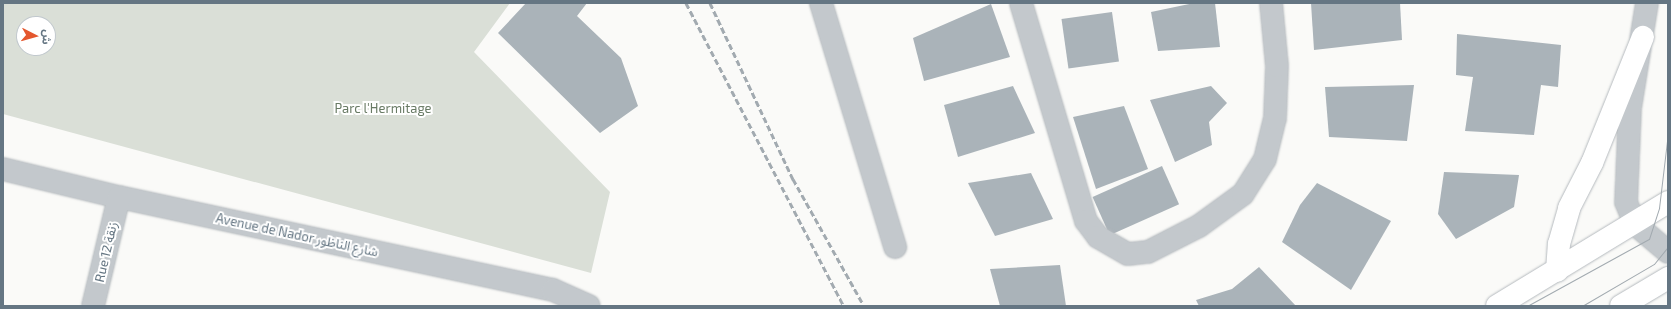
<!DOCTYPE html>
<html>
<head>
<meta charset="utf-8">
<style>
  body { margin:0 }
  #map { position:relative; width:1671px; height:309px; overflow:hidden; background:#fafaf8; font-family:"Exo 2","Noto Sans Arabic",sans-serif }
  div>[style] { position:absolute }
  [style*='--x'] { left:calc(var(--x)*1px); top:calc(var(--y)*1px); width:calc(var(--w)*1px); rotate:calc(var(--a)*1deg) }
  .green>* { inset:0; background:#dadfd7 }
  .building>* { inset:0; background:#aab3b9; transform-origin:0 0 }
  .roads { filter:drop-shadow(0 0 1px #b5babe) drop-shadow(0 0 1px #b5babe) }
  .minor>* { height:22px; margin:-11px; padding:0 11px; transform-origin:11px; border-radius:11px; background:#c3c8cc }
  .major>* { height:22px; margin:-11px; padding:0 11px; transform-origin:11px; border-radius:11px; background:#fff }
  .tram>* { height:1px; margin:-0.5px; padding:0 0.5px; transform-origin:0.5px; border-radius:0.5px; background:#a2aab0 }
  .rail>* { height:3px; margin-top:-1.5px; transform-origin:0; background:repeating-linear-gradient(90deg,#a2aab0 0 6px,transparent 0 9px) }
  span { translate:-50% -50%; white-space:nowrap; text-align:center; line-height:1.15; -webkit-text-stroke:4px #fff; paint-order:stroke }
  .park-label { font-size:13px; color:#687a64 }
  .street-label { font-size:13px; color:#657683 }
  .frame { position:absolute; inset:0; border:4px solid #657683; pointer-events:none }
  .north { position:absolute; left:16px; top:16px; width:40px; height:40px; box-sizing:border-box; background:#fff; border:1px solid #c1c8cd; border-radius:50%; rotate:96deg; font-size:11px; font-weight:700; line-height:16px; text-align:center; color:#657683 }
  .north::after { content:''; display:block; margin:auto; width:14px; height:18px; background:#e4572e; clip-path:polygon(50% 0,100% 100%,50% 72%,0 100%) }
</style>
</head>
<body>
<div id="map">
  <div class="green">
    <div style="clip-path:polygon(evenodd,3px 3px,510px 3px,474px 52px,610px 192px,591px 273px,3px 114px,3px 3px,24px 24px,48px 24px,48px 48px,24px 48px,24px 24px)"></div>
  </div>
  <div class="building">
    <div style="clip-path:polygon(526px 3px,587px 3px,577px 16px,621px 58px,638px 106px,600px 133px,498px 33px)"></div>
    <div style="clip-path:polygon(1194px 3px,1215px 3px,1220px 47px,1158px 51px,1151px 12px)"></div>
    <div style="clip-path:polygon(1311px 3px,1400px 3px,1402px 40px,1314px 50px)"></div>
    <div style="clip-path:polygon(991px 4px,1010px 57px,924px 81px,913px 38px)"></div>
    <div style="left:1112px;top:12px;width:50px;height:51px;rotate:82deg"></div>
    <div style="clip-path:polygon(1457px 34px,1561px 45px,1558px 87px,1541px 85px,1534px 135px,1465px 131px,1473px 77px,1456px 75px)"></div>
    <div style="clip-path:polygon(1414px 85px,1407px 141px,1329px 137px,1325px 87px)"></div>
    <div style="clip-path:polygon(1013px 86px,1035px 133px,958px 157px,944px 105px)"></div>
    <div style="clip-path:polygon(1211px 86px,1227px 103px,1209px 122px,1212px 145px,1175px 162px,1150px 100px)"></div>
    <div style="clip-path:polygon(1124px 106px,1148px 169px,1096px 189px,1073px 117px)"></div>
    <div style="left:1162px;top:166px;width:42px;height:76px;rotate:66deg"></div>
    <div style="clip-path:polygon(1444px 172px,1519px 175px,1514px 207px,1456px 239px,1438px 214px)"></div>
    <div style="clip-path:polygon(1031px 173px,1053px 219px,995px 236px,968px 183px)"></div>
    <div style="clip-path:polygon(1317px 183px,1391px 221px,1351px 290px,1282px 242px,1300px 205px)"></div>
    <div style="clip-path:polygon(1060px 265px,1066px 306px,1000px 306px,990px 269px)"></div>
    <div style="clip-path:polygon(1259px 267px,1296px 306px,1199px 306px,1196px 300px,1232px 289px)"></div>
  </div>
  <div class="roads">
    <div class="minor">
      <div style="--x:821;--y:3;--w:255;--a:73.1"></div>
      <div style="--x:1021;--y:3;--w:227;--a:73.4"></div>
      <div style="--x:1086;--y:221;--w:20;--a:53"></div>
      <div style="--x:1098;--y:237;--w:34;--a:30"></div>
      <div style="--x:1128;--y:254;--w:20;--a:-6"></div>
      <div style="--x:1148;--y:252;--w:57;--a:-27"></div>
      <div style="--x:1199;--y:226;--w:54;--a:-36"></div>
      <div style="--x:1243;--y:194;--w:41;--a:-57.8"></div>
      <div style="--x:1265;--y:159;--w:42;--a:-76.3"></div>
      <div style="--x:1275;--y:118;--w:52;--a:-87.8"></div>
      <div style="--x:1277;--y:66;--w:63;--a:-95.4"></div>
      <div style="--x:1647;--y:3;--w:106;--a:99.2"></div>
      <div style="--x:1630;--y:108;--w:94;--a:92.4"></div>
      <div style="--x:1626;--y:202;--w:24;--a:68"></div>
      <div style="--x:1635;--y:224;--w:43;--a:40.3"></div>
      <div style="--x:3;--y:169;--w:119;--a:13.6"></div>
      <div style="--x:119;--y:197;--w:444;--a:12.1"></div>
      <div style="--x:553;--y:290;--w:39;--a:24"></div>
      <div style="--x:93;--y:306;--w:112;--a:-76.6"></div>
    </div>
    <div class="major">
      <div style="--x:1557;--y:271;--w:27;--a:-86"></div>
      <div style="--x:1559;--y:244;--w:37;--a:-74"></div>
      <div style="--x:1569;--y:208;--w:51;--a:-62.9"></div>
      <div style="--x:1592;--y:163;--w:136;--a:-68"></div>
      <div style="--x:1497;--y:306;--w:200;--a:-31.3"></div>
      <div style="--x:1621;--y:306;--w:55;--a:-30.8"></div>
    </div>
  </div>
  <div class="tram">
    <div style="--x:1527;--y:306;--w:139;--a:-28.8"></div>
    <div style="--x:1649;--y:239;--w:33;--a:-72"></div>
    <div style="--x:1659;--y:208;--w:76;--a:-83.2"></div>
    <div style="--x:1582;--y:306;--w:83;--a:-30.3"></div>
    <div style="--x:1654;--y:264;--w:22;--a:-51"></div>
  </div>
  <div class="rail">
    <div style="--x:686;--y:3;--w:342;--a:62.5"></div>
    <div style="--x:710;--y:3;--w:195;--a:64.8"></div>
    <div style="--x:793;--y:179;--w:145;--a:60.8"></div>
  </div>
  <div class="park-label">
    <span style="left:383px;top:108px">Parc l'Hermitage</span>
  </div>
  <div class="street-label">
    <span style="left:297px;top:235px;rotate:12deg">Avenue de Nador شارع الناظور</span>
    <span style="left:106px;top:252px;rotate:-77deg">Rue 12 زنقة</span>
  </div>
  <div class="frame"></div>
  <div class="north">ش</div>
</div>
</body>
</html>
